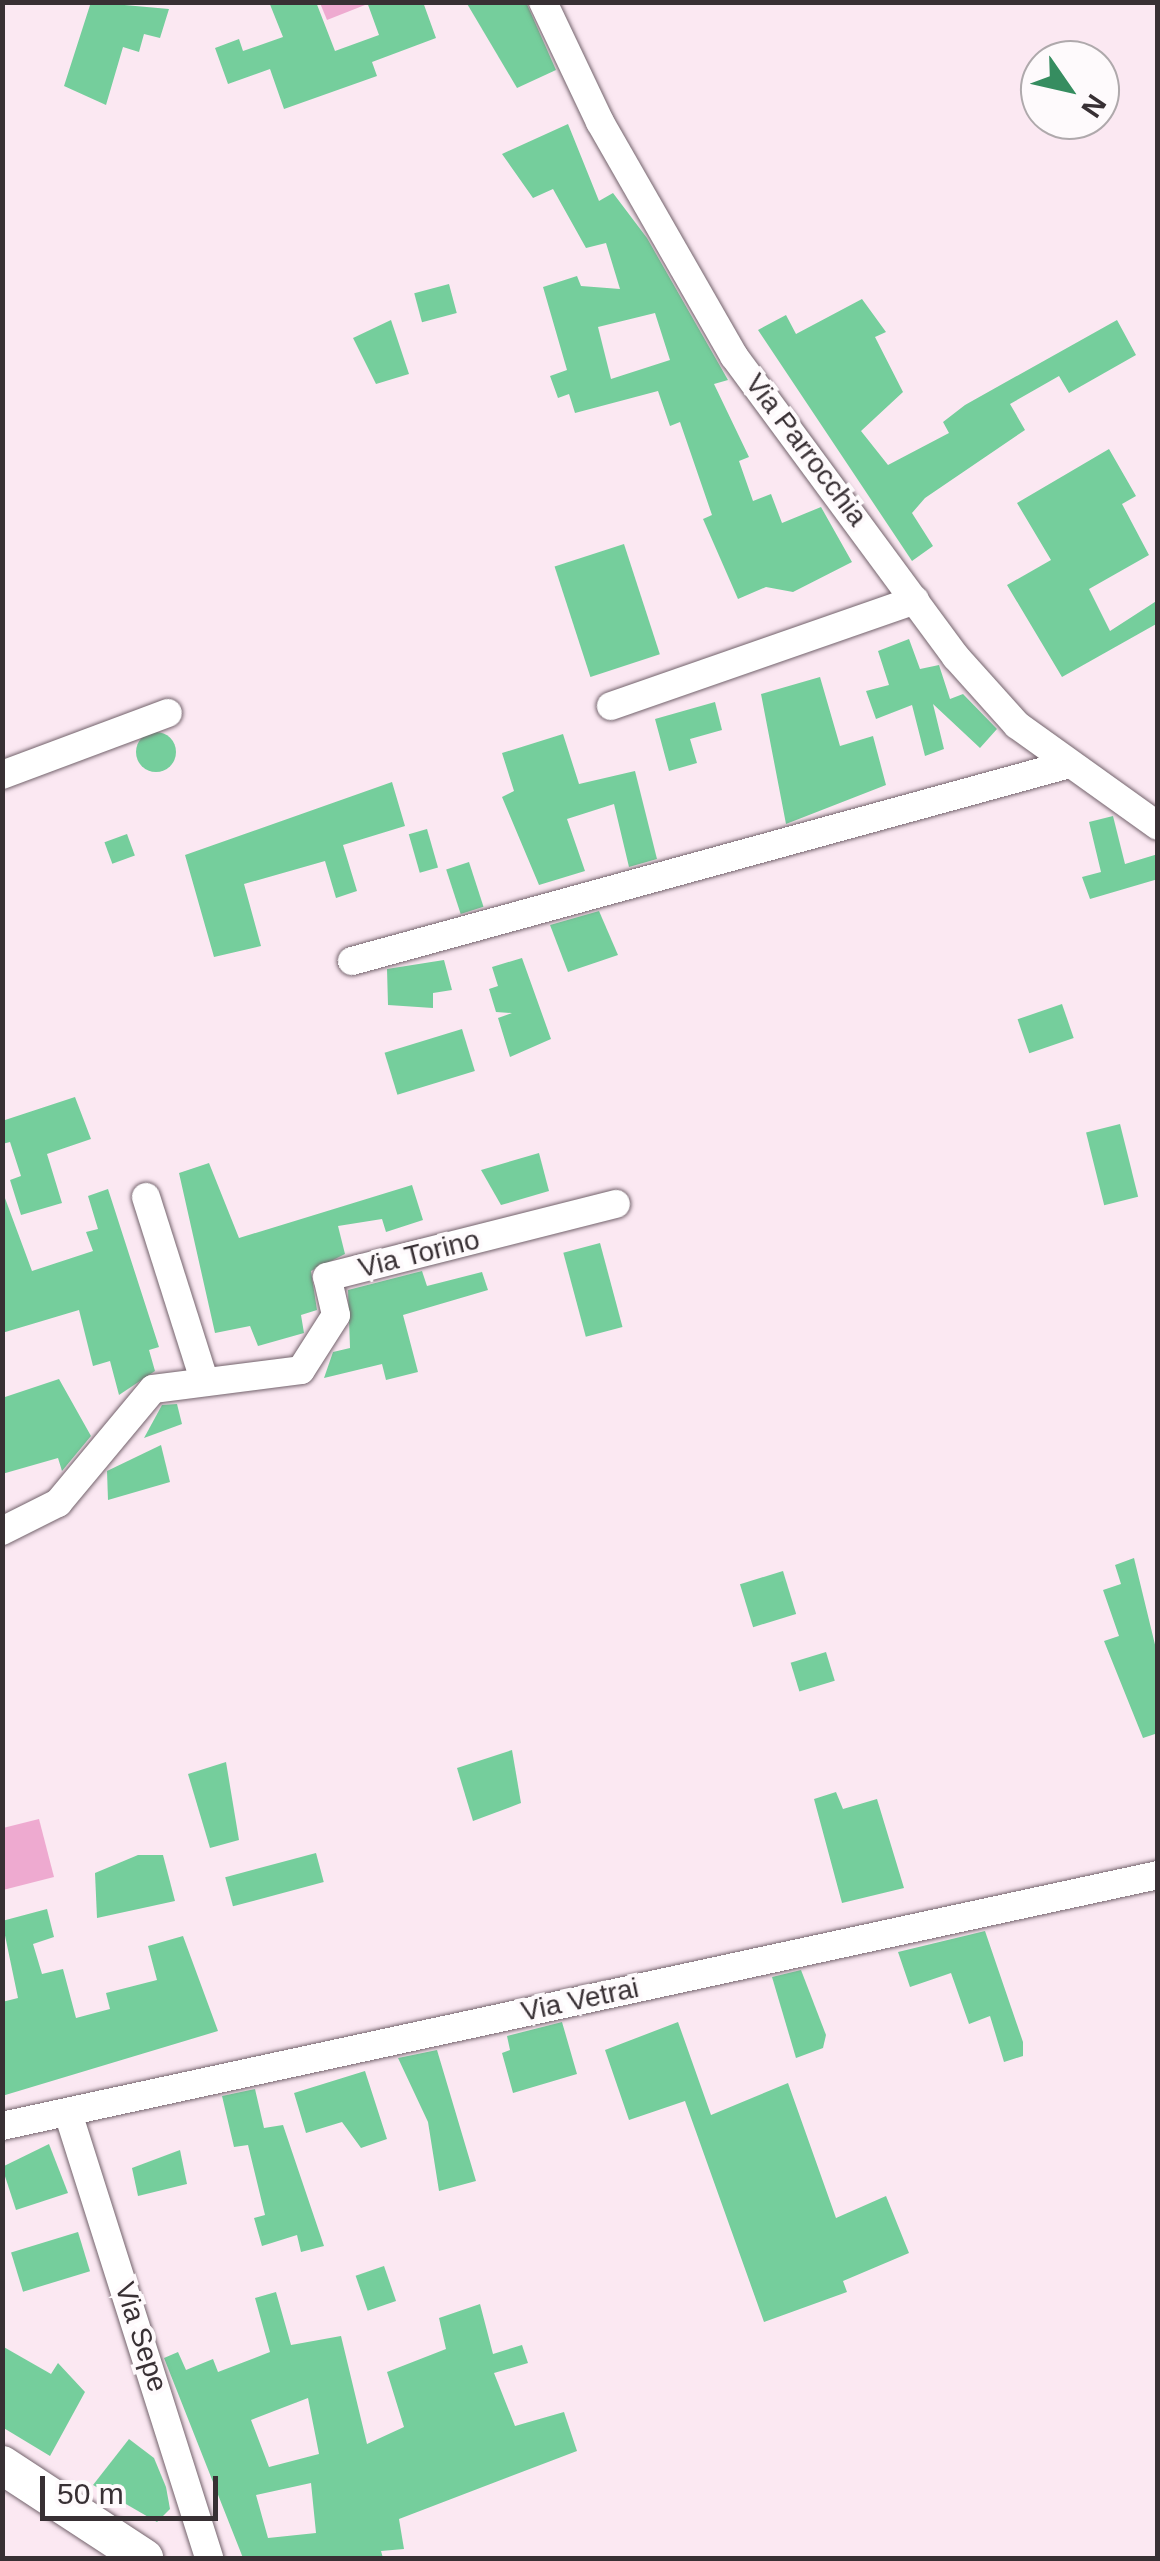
<!DOCTYPE html>
<html>
<head>
<meta charset="utf-8">
<style>
  body { margin:0 }
  #map { position:relative; width:1160px; height:2561px; overflow:hidden; background:#fbe8f2; font-family:Arial,sans-serif }
  div>[style] { position:absolute }
  [style*='--x'] { left:calc(var(--x)*1px); top:calc(var(--y)*1px); width:calc(var(--w)*1px); rotate:calc(var(--a)*1deg) }
  .green>* { inset:0; background:#eeaad0 }
  .building>* { inset:0; background:#75ce9c; transform-origin:0 0 }
  .round { border-radius:50% }
  .roads { filter:drop-shadow(0 0 2px #73636c) drop-shadow(0 0 2px #73636c) }
  .minor>* { height:28px; margin:-14px; padding:0 14px; transform-origin:14px; border-radius:14px; background:#fff }
  .secondary>* { height:38px; margin:-19px; padding:0 19px; transform-origin:19px; border-radius:19px; background:#fff }
  span { translate:-50% -50%; white-space:nowrap; text-align:center; line-height:1.15; -webkit-text-stroke:8px #fefafc; paint-order:stroke }
  .street-label { font-size:28px; color:#383034 }
  .frame { position:absolute; inset:0; border:5px solid #383034; pointer-events:none }
  .north { position:absolute; left:1020px; top:40px; width:100px; height:100px; box-sizing:border-box; background:#fefafc; border:2px solid #afa9ac; border-radius:50%; rotate:124deg; font-size:28px; font-weight:700; line-height:40px; text-align:center; color:#383034 }
  .north::after { content:''; display:block; margin:auto; width:35px; height:45px; background:#368d60; clip-path:polygon(50% 0,100% 100%,50% 72%,0 100%) }
  .scale { position:absolute; left:40px; top:2476px; width:178px; height:45px; box-sizing:border-box; border:5px solid #383034; border-top:0; padding-left:12px; font-size:30px; line-height:35px; white-space:nowrap; color:#383034; -webkit-text-stroke:8px #fefafc; paint-order:stroke }
</style>
</head>
<body>
<div id="map">
  <div class="green">
    <div style="clip-path:polygon(320px 3px,370px 3px,327px 20px)"></div>
    <div style="clip-path:polygon(39px 1819px,54px 1877px,3px 1890px,3px 1828px)"></div>
  </div>
  <div class="building">
    <div style="clip-path:polygon(91px 2px,169px 9px,160px 38px,144px 34px,139px 52px,123px 47px,106px 105px,64px 86px)"></div>
    <div style="clip-path:polygon(269px 2px,316px 2px,335px 51px,379px 35px,367px 2px,423px 2px,436px 38px,372px 62px,377px 76px,284px 109px,270px 69px,228px 84px,215px 48px,239px 39px,243px 51px,283px 37px)"></div>
    <div style="clip-path:polygon(466px 2px,526px 2px,556px 70px,517px 88px)"></div>
    <div style="clip-path:polygon(evenodd,568px 124px,599px 201px,613px 193px,647px 238px,728px 380px,714px 384px,749px 457px,739px 461px,753px 501px,771px 494px,782px 523px,821px 507px,852px 562px,793px 592px,766px 587px,738px 599px,703px 519px,712px 515px,680px 422px,670px 426px,658px 391px,575px 413px,569px 394px,558px 398px,550px 376px,567px 370px,543px 287px,577px 276px,581px 286px,620px 289px,606px 243px,586px 248px,553px 189px,533px 198px,502px 154px,568px 124px,655px 313px,670px 360px,611px 379px,598px 327px,655px 313px)"></div>
    <div style="left:449px;top:284px;width:30px;height:36px;rotate:75deg"></div>
    <div style="clip-path:polygon(862px 299px,886px 332px,875px 337px,903px 392px,861px 431px,888px 465px,949px 433px,943px 422px,965px 405px,1117px 320px,1136px 355px,1069px 393px,1059px 376px,1010px 404px,1025px 430px,925px 498px,912px 513px,933px 546px,912px 561px,758px 330px,786px 315px,796px 334px)"></div>
    <div style="clip-path:polygon(391px 320px,409px 374px,376px 384px,353px 338px)"></div>
    <div style="clip-path:polygon(1109px 449px,1136px 496px,1122px 504px,1149px 555px,1089px 589px,1110px 631px,1158px 600px,1158px 623px,1062px 677px,1007px 585px,1051px 560px,1017px 503px)"></div>
    <div style="left:624px;top:544px;width:116px;height:73px;rotate:72deg"></div>
    <div style="clip-path:polygon(909px 639px,920px 669px,939px 665px,950px 699px,963px 694px,997px 729px,980px 748px,933px 704px,944px 749px,925px 756px,912px 705px,876px 719px,866px 691px,889px 685px,878px 651px)"></div>
    <div style="clip-path:polygon(820px 677px,840px 746px,873px 736px,886px 785px,786px 824px,761px 694px)"></div>
    <div style="clip-path:polygon(715px 702px,722px 730px,690px 739px,697px 763px,669px 771px,655px 719px)"></div>
    <div class="round" style="left:136px;top:732px;width:40px;height:40px"></div>
    <div style="clip-path:polygon(563px 734px,579px 784px,635px 771px,657px 859px,629px 867px,614px 804px,567px 819px,585px 871px,539px 885px,502px 797px,514px 791px,502px 753px)"></div>
    <div style="clip-path:polygon(392px 782px,405px 826px,343px 845px,357px 891px,336px 898px,325px 861px,244px 884px,261px 946px,214px 957px,185px 855px)"></div>
    <div style="clip-path:polygon(1113px 816px,1125px 864px,1158px 854px,1158px 879px,1090px 899px,1082px 877px,1101px 872px,1089px 822px)"></div>
    <div style="left:427px;top:829px;width:40px;height:19px;rotate:74deg"></div>
    <div style="left:127px;top:834px;width:23px;height:24px;rotate:70deg"></div>
    <div style="left:469px;top:862px;width:47px;height:24px;rotate:72deg"></div>
    <div style="clip-path:polygon(599px 911px,618px 955px,568px 972px,550px 925px)"></div>
    <div style="clip-path:polygon(522px 958px,551px 1039px,510px 1057px,498px 1018px,512px 1013px,496px 1012px,489px 989px,498px 986px,492px 967px)"></div>
    <div style="clip-path:polygon(444px 960px,452px 990px,433px 993px,433px 1008px,388px 1005px,387px 969px)"></div>
    <div style="left:1062px;top:1004px;width:36px;height:47px;rotate:71deg"></div>
    <div style="left:462px;top:1029px;width:44px;height:81px;rotate:73deg"></div>
    <div style="clip-path:polygon(75px 1097px,91px 1139px,47px 1154px,62px 1203px,21px 1215px,10px 1180px,21px 1176px,10px 1142px,2px 1144px,2px 1121px)"></div>
    <div style="left:1120px;top:1124px;width:75px;height:35px;rotate:76deg"></div>
    <div style="clip-path:polygon(539px 1153px,549px 1191px,501px 1205px,481px 1170px)"></div>
    <div style="clip-path:polygon(209px 1163px,239px 1238px,412px 1185px,423px 1220px,386px 1232px,382px 1219px,338px 1226px,345px 1254px,311px 1271px,317px 1310px,301px 1315px,304px 1333px,258px 1346px,250px 1326px,215px 1333px,179px 1173px)"></div>
    <div style="clip-path:polygon(108px 1189px,159px 1347px,149px 1350px,155px 1371px,119px 1395px,110px 1361px,93px 1366px,79px 1310px,2px 1333px,2px 1190px,32px 1271px,93px 1251px,86px 1232px,98px 1229px,88px 1196px)"></div>
    <div style="left:600px;top:1243px;width:87px;height:38px;rotate:75deg"></div>
    <div style="clip-path:polygon(422px 1271px,427px 1286px,482px 1272px,488px 1290px,403px 1315px,418px 1372px,386px 1380px,382px 1364px,324px 1378px,333px 1352px,350px 1348px,348px 1290px)"></div>
    <div style="clip-path:polygon(59px 1379px,91px 1436px,62px 1471px,58px 1458px,2px 1474px,2px 1398px)"></div>
    <div style="clip-path:polygon(177px 1404px,182px 1424px,144px 1438px,162px 1405px)"></div>
    <div style="clip-path:polygon(161px 1445px,170px 1482px,108px 1500px,107px 1471px)"></div>
    <div style="clip-path:polygon(1134px 1558px,1158px 1657px,1158px 1733px,1143px 1738px,1104px 1641px,1119px 1636px,1103px 1590px,1121px 1584px,1115px 1565px)"></div>
    <div style="left:783px;top:1571px;width:45px;height:45px;rotate:73deg"></div>
    <div style="left:826px;top:1652px;width:30px;height:37px;rotate:73deg"></div>
    <div style="clip-path:polygon(512px 1750px,521px 1803px,473px 1821px,457px 1768px)"></div>
    <div style="clip-path:polygon(226px 1762px,239px 1840px,210px 1848px,188px 1774px)"></div>
    <div style="clip-path:polygon(836px 1792px,843px 1809px,877px 1799px,904px 1888px,842px 1903px,814px 1799px)"></div>
    <div style="left:316px;top:1853px;width:30px;height:94px;rotate:75deg"></div>
    <div style="clip-path:polygon(138px 1855px,163px 1855px,175px 1901px,97px 1918px,95px 1873px)"></div>
    <div style="clip-path:polygon(47px 1909px,54px 1937px,33px 1944px,42px 1974px,63px 1969px,76px 2018px,110px 2009px,106px 1993px,157px 1980px,148px 1946px,183px 1936px,218px 2031px,2px 2096px,2px 2002px,18px 1998px,2px 1921px)"></div>
    <div style="clip-path:polygon(985px 1931px,1023px 2042px,1023px 2056px,1004px 2062px,990px 2016px,969px 2024px,951px 1973px,910px 1987px,898px 1952px)"></div>
    <div style="clip-path:polygon(801px 1970px,826px 2035px,823px 2048px,796px 2058px,772px 1977px)"></div>
    <div style="clip-path:polygon(562px 2022px,577px 2074px,513px 2093px,502px 2053px,510px 2050px,507px 2036px)"></div>
    <div style="clip-path:polygon(678px 2022px,711px 2115px,788px 2083px,836px 2218px,886px 2196px,909px 2253px,843px 2281px,847px 2292px,764px 2322px,685px 2101px,629px 2120px,605px 2050px)"></div>
    <div style="clip-path:polygon(437px 2050px,476px 2181px,439px 2191px,428px 2122px,398px 2058px)"></div>
    <div style="clip-path:polygon(365px 2071px,387px 2139px,361px 2148px,342px 2122px,306px 2133px,294px 2093px)"></div>
    <div style="clip-path:polygon(255px 2089px,264px 2128px,283px 2125px,324px 2246px,301px 2252px,297px 2235px,262px 2246px,254px 2218px,265px 2215px,248px 2145px,234px 2147px,222px 2096px)"></div>
    <div style="clip-path:polygon(49px 2144px,68px 2193px,16px 2210px,2px 2167px)"></div>
    <div style="clip-path:polygon(180px 2150px,187px 2184px,138px 2196px,132px 2168px)"></div>
    <div style="left:78px;top:2232px;width:41px;height:70px;rotate:73deg"></div>
    <div style="left:384px;top:2266px;width:37px;height:30px;rotate:71deg"></div>
    <div style="clip-path:polygon(evenodd,276px 2292px,291px 2345px,341px 2336px,367px 2444px,404px 2427px,387px 2372px,446px 2349px,439px 2318px,480px 2304px,493px 2354px,522px 2345px,528px 2363px,494px 2373px,515px 2426px,564px 2412px,577px 2451px,399px 2519px,404px 2549px,381px 2551px,383px 2558px,243px 2558px,164px 2358px,178px 2352px,186px 2370px,213px 2359px,218px 2372px,270px 2352px,255px 2298px,276px 2292px,308px 2398px,319px 2454px,269px 2467px,251px 2420px,308px 2398px,276px 2292px,311px 2483px,316px 2533px,268px 2538px,256px 2495px,311px 2483px)"></div>
    <div style="clip-path:polygon(2px 2346px,51px 2374px,58px 2363px,85px 2392px,50px 2456px,2px 2427px)"></div>
    <div style="clip-path:polygon(129px 2439px,154px 2458px,166px 2487px,170px 2509px,157px 2522px,93px 2485px)"></div>
  </div>
  <div class="roads">
    <div class="minor">
      <div style="--x:543;--y:2;--w:133;--a:64.6"></div>
      <div style="--x:600;--y:122;--w:270;--a:60.2"></div>
      <div style="--x:734;--y:356;--w:374;--a:53.6"></div>
      <div style="--x:956;--y:657;--w:91;--a:48.1"></div>
      <div style="--x:1017;--y:725;--w:173;--a:35.6"></div>
      <div style="--x:611;--y:706;--w:322;--a:-19.2"></div>
      <div style="--x:2;--y:775;--w:177;--a:-20.5"></div>
      <div style="--x:352;--y:961;--w:740;--a:-15.35"></div>
      <div style="--x:146;--y:1197;--w:189;--a:72.4"></div>
      <div style="--x:2;--y:1531;--w:63;--a:-26.6"></div>
      <div style="--x:58;--y:1503;--w:148;--a:-50.2"></div>
      <div style="--x:153;--y:1389;--w:149;--a:-7.3"></div>
      <div style="--x:301;--y:1370;--w:65;--a:-57.5"></div>
      <div style="--x:336;--y:1315;--w:39;--a:-103"></div>
      <div style="--x:327;--y:1277;--w:298;--a:-14.2"></div>
      <div style="--x:69;--y:2116;--w:464;--a:72.4"></div>
      <div style="--x:2;--y:2126;--w:1183;--a:-12.25"></div>
    </div>
    <div class="secondary">
      <div style="--x:2;--y:2465;--w:170;--a:33.2"></div>
    </div>
  </div>
  <div class="street-label">
    <span style="left:806px;top:450px;rotate:53deg">Via Parrocchia</span>
    <span style="left:419px;top:1254px;rotate:-14deg">Via Torino</span>
    <span style="left:580px;top:2000px;rotate:-12deg">Via Vetrai</span>
    <span style="left:141px;top:2337px;rotate:72deg">Via Sepe</span>
  </div>
  <div class="frame"></div>
  <div class="north">N</div>
  <div class="scale">50 m</div>
</div>
</body>
</html>
